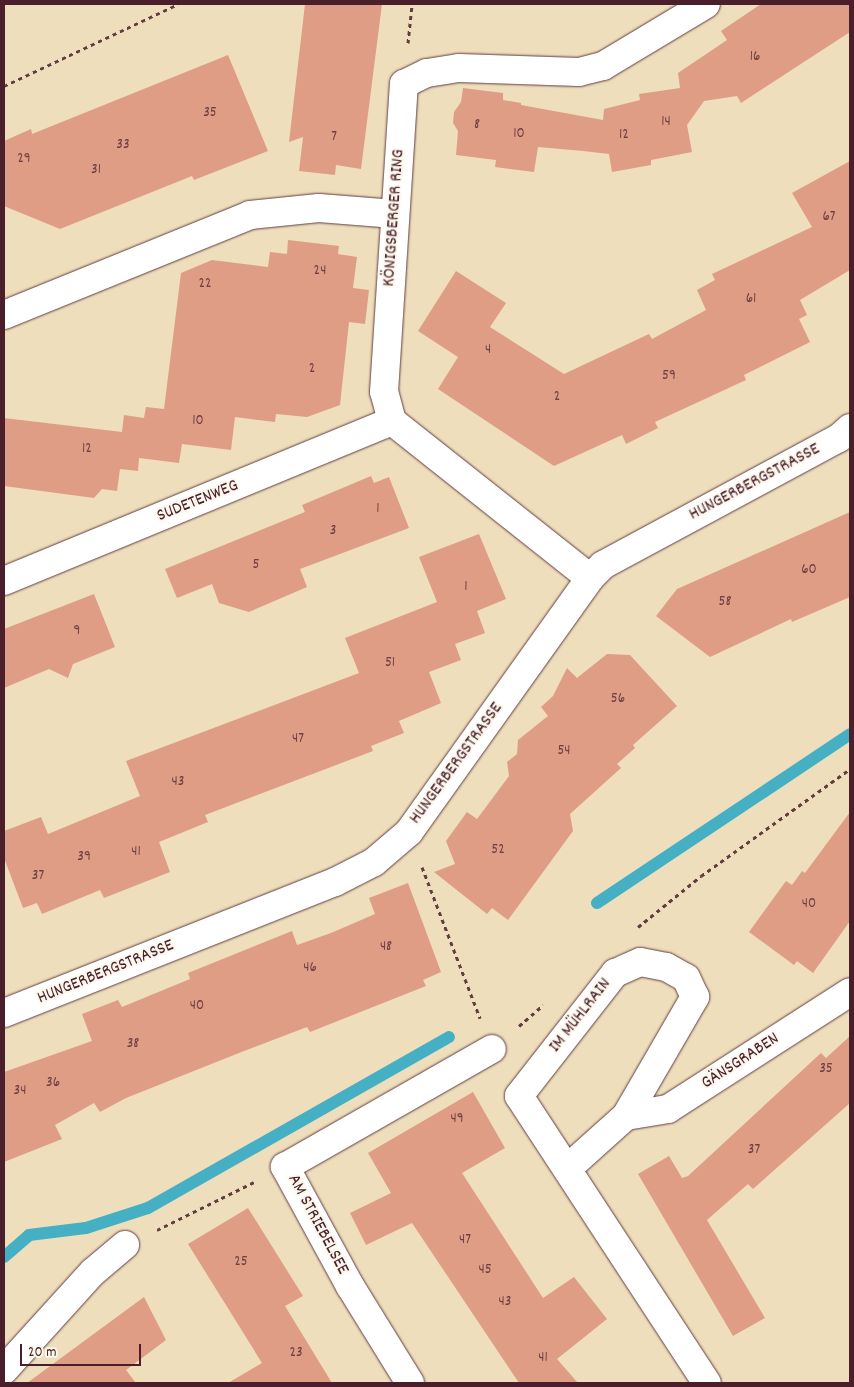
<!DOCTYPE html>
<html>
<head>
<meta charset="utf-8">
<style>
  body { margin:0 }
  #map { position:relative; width:854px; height:1387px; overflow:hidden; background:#eedebc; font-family:Dekko,sans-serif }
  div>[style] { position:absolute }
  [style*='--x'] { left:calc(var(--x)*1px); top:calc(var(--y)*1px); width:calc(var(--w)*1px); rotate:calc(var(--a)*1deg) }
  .stream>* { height:12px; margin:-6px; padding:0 6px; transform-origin:6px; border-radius:6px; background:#45afc4 }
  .building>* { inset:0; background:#df9d85 }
  .path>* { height:3px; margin-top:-1.5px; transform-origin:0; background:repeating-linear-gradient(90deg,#633c41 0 4px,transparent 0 8px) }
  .roads { filter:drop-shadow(0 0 1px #633c41) drop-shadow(0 0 1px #633c41) }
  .minor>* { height:28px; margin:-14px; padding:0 14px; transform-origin:14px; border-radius:14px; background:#fff }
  span { translate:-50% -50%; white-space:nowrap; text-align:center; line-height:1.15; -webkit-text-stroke:4px #fbf7ec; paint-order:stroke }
  .number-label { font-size:15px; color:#6f3e42 }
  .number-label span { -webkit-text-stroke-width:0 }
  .street-label { font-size:18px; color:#4a1f2b }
  .frame { position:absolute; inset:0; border:5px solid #4a1f2b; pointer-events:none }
  .scale { position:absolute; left:20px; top:1344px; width:121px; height:22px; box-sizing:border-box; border:2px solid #4a1f2b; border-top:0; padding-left:6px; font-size:15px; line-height:18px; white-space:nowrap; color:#4a1f2b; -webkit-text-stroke:4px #fbf7ec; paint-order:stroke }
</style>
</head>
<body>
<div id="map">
  <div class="stream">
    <div style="--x:597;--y:903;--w:304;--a:-33.7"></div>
    <div style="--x:4;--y:1257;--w:33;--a:-41"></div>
    <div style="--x:29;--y:1235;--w:57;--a:-7"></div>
    <div style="--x:86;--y:1228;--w:65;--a:-17.9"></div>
    <div style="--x:148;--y:1208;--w:346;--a:-29.6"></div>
  </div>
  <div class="building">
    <div style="clip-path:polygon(305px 4px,382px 4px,361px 169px,336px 165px,335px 175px,299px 171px,303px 137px,289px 142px)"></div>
    <div style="clip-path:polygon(761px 4px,850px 4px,850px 32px,741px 103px,737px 96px,704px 101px,687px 125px,692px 152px,651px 160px,651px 165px,612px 172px,609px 154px,583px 151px,538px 147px,534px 172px,495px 167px,496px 160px,456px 155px,458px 131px,453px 123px,454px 112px,461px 102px,463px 88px,503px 93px,503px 100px,521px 103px,521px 105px,603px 120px,604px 109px,640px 100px,639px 94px,680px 88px,678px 73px,727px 40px,721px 31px)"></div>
    <div style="clip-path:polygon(228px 55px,268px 151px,194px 180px,192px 176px,60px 229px,4px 206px,4px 141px,31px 129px,32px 134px)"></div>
    <div style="clip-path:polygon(850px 161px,850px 270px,800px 300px,807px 315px,799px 319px,810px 342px,744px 375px,746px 380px,655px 422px,658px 428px,626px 444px,622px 435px,554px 466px,438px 389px,458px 357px,418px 331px,456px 271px,506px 303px,490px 327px,564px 374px,649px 334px,652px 339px,706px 310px,697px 290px,715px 280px,712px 274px,812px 227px,792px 193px)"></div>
    <div style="clip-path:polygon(288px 240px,339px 246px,338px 254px,357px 257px,353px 288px,369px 290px,365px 324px,349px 322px,340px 405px,307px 417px,276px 414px,275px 422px,235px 417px,231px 450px,182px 444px,179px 463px,139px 458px,138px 471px,120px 469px,117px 491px,102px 489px,94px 498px,4px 486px,4px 418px,122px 432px,124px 415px,144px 418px,146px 407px,164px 409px,181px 273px,212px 260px,268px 267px,270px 252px,287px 254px)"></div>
    <div style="clip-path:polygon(371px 476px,374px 483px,389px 477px,409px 528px,300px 569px,307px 587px,249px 612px,219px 603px,212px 584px,177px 598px,165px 569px,305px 512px,302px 505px)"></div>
    <div style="clip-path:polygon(850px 512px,850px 597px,792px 622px,791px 619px,710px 657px,656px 616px,677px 589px)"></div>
    <div style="clip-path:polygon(479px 534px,506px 599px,477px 611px,485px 633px,455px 644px,461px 660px,429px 672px,441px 703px,399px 721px,404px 733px,371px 746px,373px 751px,205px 815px,208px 822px,159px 842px,170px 872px,104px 898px,100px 890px,42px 914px,37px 903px,23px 908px,4px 858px,4px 831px,41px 817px,48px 834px,140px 796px,126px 761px,359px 673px,345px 638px,437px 602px,419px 557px)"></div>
    <div style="clip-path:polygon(94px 594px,115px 647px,73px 664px,68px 678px,49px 669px,4px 688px,4px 629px)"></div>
    <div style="clip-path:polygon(607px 654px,630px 655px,677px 706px,633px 745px,635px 748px,617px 764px,621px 768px,570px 814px,573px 831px,508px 920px,492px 908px,487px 914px,434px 872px,455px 864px,446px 841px,467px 812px,477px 819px,509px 776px,507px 762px,517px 754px,518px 740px,548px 716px,541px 707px,553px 696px,567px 668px,577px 678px)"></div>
    <div style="clip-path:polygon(850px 812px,850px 921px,813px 973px,797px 961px,794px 965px,749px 932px,786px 881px,792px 885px,802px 871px,805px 873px)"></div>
    <div style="clip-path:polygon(408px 883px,441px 972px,423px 980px,426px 986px,310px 1032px,307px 1027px,244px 1051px,126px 1098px,100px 1112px,94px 1103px,55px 1125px,62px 1139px,4px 1162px,4px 1072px,92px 1041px,82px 1014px,118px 1000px,122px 1007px,190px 979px,188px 973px,292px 931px,297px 945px,331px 933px,375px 914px,369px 898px)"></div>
    <div style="clip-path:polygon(850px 1036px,850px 1103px,753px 1189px,748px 1184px,707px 1220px,765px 1318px,733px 1336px,638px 1174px,669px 1156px,682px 1178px,688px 1176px,821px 1053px,826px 1058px)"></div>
    <div style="clip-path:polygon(473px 1092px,505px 1148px,462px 1173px,543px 1298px,574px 1277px,607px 1319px,557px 1359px,578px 1383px,519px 1383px,412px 1223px,366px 1245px,350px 1213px,391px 1193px,368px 1153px)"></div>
    <div style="clip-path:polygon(248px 1208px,303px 1296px,285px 1306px,332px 1383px,228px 1383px,262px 1363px,188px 1244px)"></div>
    <div style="clip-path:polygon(144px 1297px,166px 1340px,126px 1370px,136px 1383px,27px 1383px)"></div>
  </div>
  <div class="path">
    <div style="--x:408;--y:43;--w:39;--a:-84"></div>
    <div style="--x:4;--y:86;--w:192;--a:-25.2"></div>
    <div style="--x:422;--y:867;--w:162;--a:69"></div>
    <div style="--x:638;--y:927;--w:81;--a:-39"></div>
    <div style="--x:701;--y:876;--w:183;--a:-35.7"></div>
    <div style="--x:519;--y:1026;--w:32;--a:-41"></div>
    <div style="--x:157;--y:1230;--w:108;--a:-26.3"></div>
  </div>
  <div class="roads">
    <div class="minor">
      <div style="--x:4;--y:315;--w:266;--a:-22.1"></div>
      <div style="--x:250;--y:215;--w:69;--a:-5.8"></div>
      <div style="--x:319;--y:208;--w:76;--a:4.5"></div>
      <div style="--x:590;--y:578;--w:253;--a:-141.6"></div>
      <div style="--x:392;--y:421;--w:30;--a:-105"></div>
      <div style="--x:384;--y:392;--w:309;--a:-86.3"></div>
      <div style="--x:404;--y:84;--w:25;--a:-26"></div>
      <div style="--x:427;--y:73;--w:32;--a:-9"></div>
      <div style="--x:459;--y:68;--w:120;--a:1.9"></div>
      <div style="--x:579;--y:72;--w:25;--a:-14"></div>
      <div style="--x:603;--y:66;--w:120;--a:-31"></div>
      <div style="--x:4;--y:581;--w:420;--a:-22.4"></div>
      <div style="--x:4;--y:1013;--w:356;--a:-21.6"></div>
      <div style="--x:335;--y:882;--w:44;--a:-27.1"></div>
      <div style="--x:374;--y:862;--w:46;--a:-40.6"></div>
      <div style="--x:409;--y:832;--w:312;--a:-54.5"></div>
      <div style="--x:590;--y:578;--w:18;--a:-45"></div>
      <div style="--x:603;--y:565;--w:268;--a:-28.3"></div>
      <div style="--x:839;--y:438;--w:15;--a:-42"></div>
      <div style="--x:626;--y:1116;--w:43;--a:-9.5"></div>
      <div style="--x:668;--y:1109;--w:216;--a:-32.7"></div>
      <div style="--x:568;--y:1168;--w:78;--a:-41.9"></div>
      <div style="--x:626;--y:1116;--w:138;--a:-59.9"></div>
      <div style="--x:695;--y:997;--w:21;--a:-115"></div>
      <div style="--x:686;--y:978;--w:23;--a:-151"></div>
      <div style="--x:666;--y:967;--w:26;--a:-169"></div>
      <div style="--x:640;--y:962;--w:27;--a:156"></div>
      <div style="--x:615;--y:973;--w:156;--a:128"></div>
      <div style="--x:519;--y:1096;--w:343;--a:56.8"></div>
      <div style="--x:4;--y:1370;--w:132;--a:-47.8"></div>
      <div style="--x:93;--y:1272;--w:42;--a:-40.2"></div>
      <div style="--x:410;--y:1383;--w:114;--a:-121.7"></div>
      <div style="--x:350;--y:1286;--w:136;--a:-118.6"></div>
      <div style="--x:285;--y:1167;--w:238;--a:-29.7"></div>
    </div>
  </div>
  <div class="number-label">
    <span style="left:755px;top:58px">16</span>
    <span style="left:210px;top:114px">35</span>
    <span style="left:666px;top:123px">14</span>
    <span style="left:477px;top:126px">8</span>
    <span style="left:519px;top:135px">10</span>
    <span style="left:624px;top:136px">12</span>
    <span style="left:334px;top:138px">7</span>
    <span style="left:123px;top:146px">33</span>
    <span style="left:24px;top:160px">29</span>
    <span style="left:96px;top:171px">31</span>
    <span style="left:829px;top:218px">67</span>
    <span style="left:320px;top:272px">24</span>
    <span style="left:205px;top:285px">22</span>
    <span style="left:751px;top:300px">61</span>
    <span style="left:488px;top:351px">4</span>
    <span style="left:312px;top:370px">2</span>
    <span style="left:669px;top:377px">59</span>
    <span style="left:557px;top:398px">2</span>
    <span style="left:198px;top:422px">10</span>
    <span style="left:87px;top:450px">12</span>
    <span style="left:378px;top:510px">1</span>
    <span style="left:333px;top:532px">3</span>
    <span style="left:256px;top:566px">5</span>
    <span style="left:809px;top:571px">60</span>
    <span style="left:466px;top:588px">1</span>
    <span style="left:725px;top:603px">58</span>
    <span style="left:77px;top:632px">9</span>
    <span style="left:390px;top:664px">51</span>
    <span style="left:618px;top:700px">56</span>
    <span style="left:298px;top:740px">47</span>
    <span style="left:564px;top:752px">54</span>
    <span style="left:178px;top:783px">43</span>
    <span style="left:498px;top:851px">52</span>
    <span style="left:136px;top:853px">41</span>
    <span style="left:84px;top:858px">39</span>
    <span style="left:38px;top:877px">37</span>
    <span style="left:809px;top:905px">40</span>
    <span style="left:386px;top:948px">48</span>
    <span style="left:310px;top:969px">46</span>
    <span style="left:197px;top:1007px">40</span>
    <span style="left:133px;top:1045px">38</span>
    <span style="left:826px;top:1070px">35</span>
    <span style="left:53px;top:1084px">36</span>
    <span style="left:20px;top:1092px">34</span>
    <span style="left:457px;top:1120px">49</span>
    <span style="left:754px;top:1151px">37</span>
    <span style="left:465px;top:1241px">47</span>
    <span style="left:241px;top:1263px">25</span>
    <span style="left:485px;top:1271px">45</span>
    <span style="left:505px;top:1303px">43</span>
    <span style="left:296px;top:1354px">23</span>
    <span style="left:543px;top:1359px">41</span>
  </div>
  <div class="street-label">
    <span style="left:395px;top:218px;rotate:-86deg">KÖNIGSBERGER RING</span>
    <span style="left:755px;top:483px;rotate:-28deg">HUNGERBERGSTRASSE</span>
    <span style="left:198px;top:502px;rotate:-22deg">SUDETENWEG</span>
    <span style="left:457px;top:764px;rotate:-54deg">HUNGERBERGSTRASSE</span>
    <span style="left:106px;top:973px;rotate:-22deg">HUNGERBERGSTRASSE</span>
    <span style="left:581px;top:1016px;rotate:-52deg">IM MÜHLRAIN</span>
    <span style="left:741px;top:1062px;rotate:-33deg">GÄNSGRABEN</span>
    <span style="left:317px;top:1225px;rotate:62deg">AM STRIEBELSEE</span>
  </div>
  <div class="frame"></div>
  <div class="scale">20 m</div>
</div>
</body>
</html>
